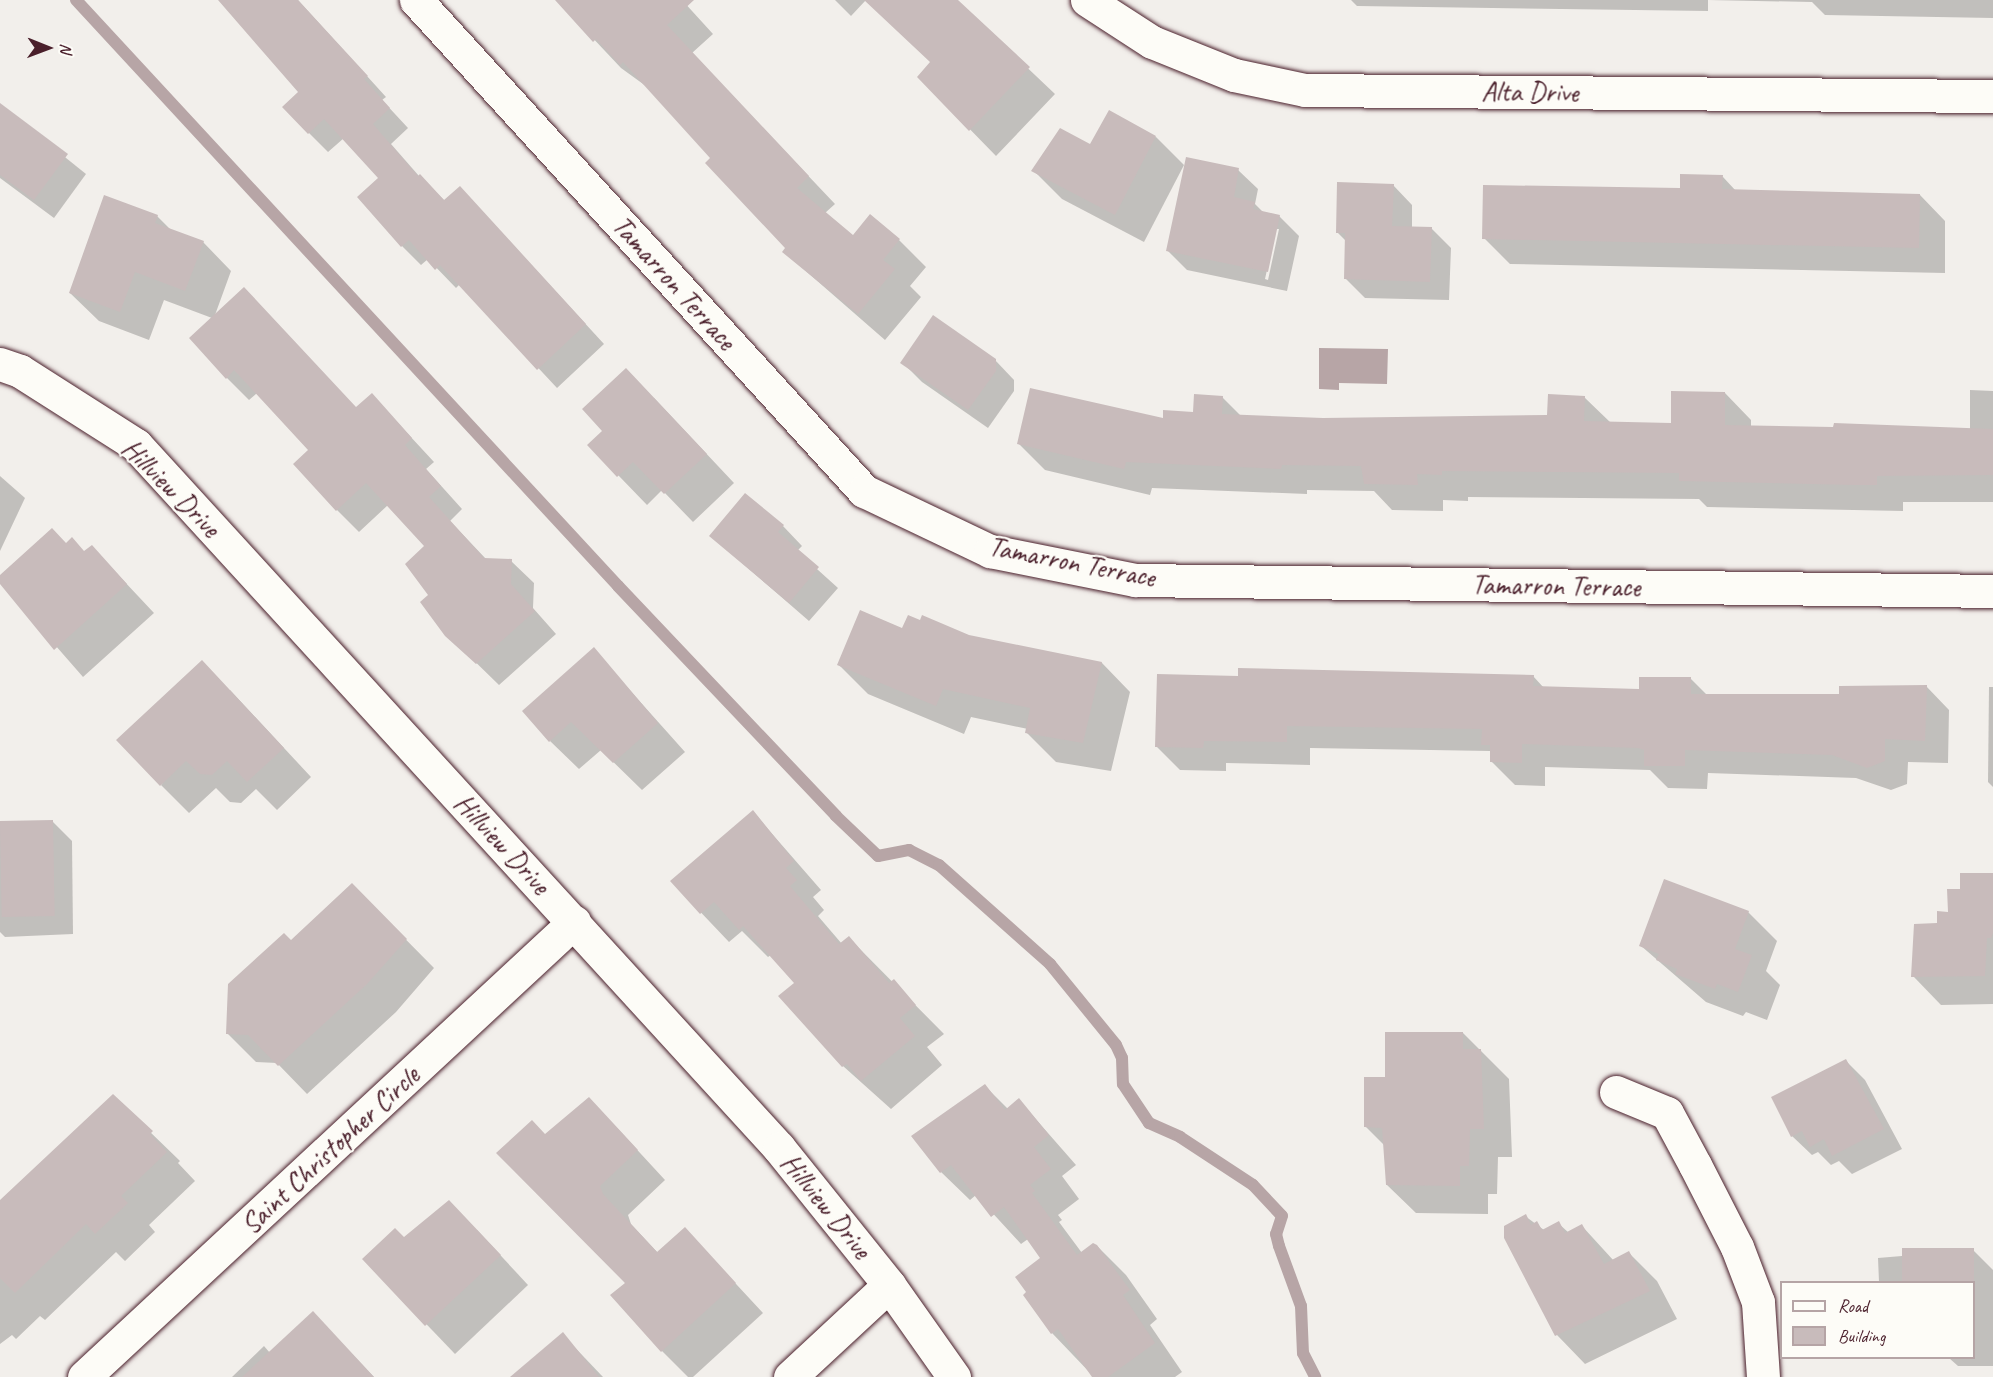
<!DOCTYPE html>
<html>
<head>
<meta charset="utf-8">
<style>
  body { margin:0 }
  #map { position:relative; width:1993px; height:1377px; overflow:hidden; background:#f2efeb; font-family:Caveat,sans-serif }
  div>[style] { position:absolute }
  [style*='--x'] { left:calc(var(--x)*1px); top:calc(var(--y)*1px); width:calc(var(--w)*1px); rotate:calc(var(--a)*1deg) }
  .water>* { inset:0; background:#b7a5a6 }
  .shadow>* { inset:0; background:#0003 }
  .stream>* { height:12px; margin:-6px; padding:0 6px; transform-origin:6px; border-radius:6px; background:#b7a5a6 }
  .building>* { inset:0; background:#c8bbbb; transform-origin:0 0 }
  .roads { filter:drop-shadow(0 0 2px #4a1f2b) drop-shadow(0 0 2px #4a1f2b) }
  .street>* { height:33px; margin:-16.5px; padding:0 16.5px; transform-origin:16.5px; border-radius:16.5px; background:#fdfcf7 }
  span { translate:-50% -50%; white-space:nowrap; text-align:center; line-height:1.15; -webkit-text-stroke:4.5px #fdfcf7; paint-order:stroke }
  .street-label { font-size:28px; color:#4a1f2b }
  .legend { position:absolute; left:1780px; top:1281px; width:195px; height:78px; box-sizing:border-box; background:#fdfcf7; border:2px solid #b5a4a5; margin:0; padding:8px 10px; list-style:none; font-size:18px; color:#4a1f2b }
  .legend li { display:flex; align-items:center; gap:12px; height:30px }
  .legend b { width:30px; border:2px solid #b5a4a5 }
  .north { position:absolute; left:18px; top:18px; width:60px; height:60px; -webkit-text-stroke:4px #fdfcf7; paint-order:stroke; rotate:91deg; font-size:16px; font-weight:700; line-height:24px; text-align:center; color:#4a1f2b }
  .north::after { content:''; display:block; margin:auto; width:21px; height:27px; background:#4a1f2b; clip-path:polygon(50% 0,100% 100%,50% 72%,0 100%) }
</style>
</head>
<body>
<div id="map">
  <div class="water">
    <div style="clip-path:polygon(1319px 348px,1388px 349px,1387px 384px,1339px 383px,1339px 390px,1319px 389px)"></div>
  </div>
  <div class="shadow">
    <div style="clip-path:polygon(219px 0,298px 0,386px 97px,382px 100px,408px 128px,391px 144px,419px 176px,445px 201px,479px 208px,604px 344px,557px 388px,460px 284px,456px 288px,428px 259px,421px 265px,402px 246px,380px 178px,344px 138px,328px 152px,309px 133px,300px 92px)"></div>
    <div style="clip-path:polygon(557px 0,682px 0,713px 34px,692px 53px,835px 204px,825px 213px,854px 237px,899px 240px,926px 267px,910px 286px,921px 297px,885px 340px,784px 252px,787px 247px,712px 158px,650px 89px,621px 68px)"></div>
    <div style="clip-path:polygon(835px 0,956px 0,1055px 94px,996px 156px,919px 77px,932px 63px,866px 0,851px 16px)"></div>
    <div style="clip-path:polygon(1351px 0,1993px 0,1993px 18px,1825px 15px,1812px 2px,1708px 0,1708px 11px,1357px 6px)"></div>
    <div style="clip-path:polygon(0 105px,86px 174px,54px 218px,0 178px)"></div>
    <div style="clip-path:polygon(1156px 137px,1184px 165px,1144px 242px,1062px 199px,1033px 170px,1091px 146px)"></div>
    <div style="clip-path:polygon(evenodd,1238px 170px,1258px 189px,1255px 204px,1264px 213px,1279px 216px,1299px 236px,1287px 291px,1187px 270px,1168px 251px,1238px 170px,1276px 229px,1279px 229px,1268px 280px,1265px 279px,1276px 229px)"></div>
    <div style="clip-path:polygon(1723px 177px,1736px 191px,1920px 195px,1945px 221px,1945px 273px,1510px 264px,1484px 238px)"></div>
    <div style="clip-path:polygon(1393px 185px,1412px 205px,1412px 228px,1431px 228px,1451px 248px,1449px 300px,1365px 298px,1345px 278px,1346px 241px,1337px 232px)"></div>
    <div style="clip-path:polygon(157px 216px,172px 231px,203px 242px,231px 271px,215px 315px,356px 409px,372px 395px,434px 462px,426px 469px,462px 509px,450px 521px,486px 559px,511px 561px,534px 583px,533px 608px,556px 634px,499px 685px,460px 647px,430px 595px,426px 547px,388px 505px,359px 532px,337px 510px,310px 451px,257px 393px,249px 400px,227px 378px,212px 318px,164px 300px,149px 340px,99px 321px,70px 293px)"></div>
    <div style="clip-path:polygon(995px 360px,1014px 380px,1014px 391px,988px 428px,922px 382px,902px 362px)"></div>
    <div style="clip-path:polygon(1970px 390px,1993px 391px,1993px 502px,1903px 502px,1903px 511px,1707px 507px,1699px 499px,1468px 497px,1468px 501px,1443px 500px,1443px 511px,1392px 510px,1374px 491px,1307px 490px,1307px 494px,1152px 488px,1150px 495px,1045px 470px,1019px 444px,1195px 413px,1222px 397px,1241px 416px,1323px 419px,1549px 416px,1584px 397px,1611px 423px,1672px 424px,1725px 393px,1751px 420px,1751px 427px,1970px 430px)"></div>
    <div style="clip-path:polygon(654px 398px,734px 483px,693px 522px,662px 490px,647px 505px,590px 446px)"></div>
    <div style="clip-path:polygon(0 476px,25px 498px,0 551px)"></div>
    <div style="clip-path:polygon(783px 526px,802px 546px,797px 551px,838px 588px,809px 621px,711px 536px)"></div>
    <div style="clip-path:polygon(66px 544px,85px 553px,92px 547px,154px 613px,83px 677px,0 582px,0 577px)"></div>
    <div style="clip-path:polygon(903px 629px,969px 637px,1102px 663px,1130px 692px,1111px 771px,1056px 762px,1027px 733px,1028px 729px,971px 717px,964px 734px,868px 694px,839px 665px)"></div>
    <div style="clip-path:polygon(593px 649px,685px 752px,642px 790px,601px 750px,579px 769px,550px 741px)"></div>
    <div style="clip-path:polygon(1533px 676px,1544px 688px,1640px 691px,1691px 679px,1707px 695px,1841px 695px,1926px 686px,1949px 710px,1948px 763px,1908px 762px,1907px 784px,1891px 790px,1856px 778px,1708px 773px,1707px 789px,1668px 788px,1650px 770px,1545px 767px,1545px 786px,1515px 785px,1491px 761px,1490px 751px,1310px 748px,1310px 765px,1226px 763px,1226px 771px,1180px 770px,1157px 747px)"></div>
    <div style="clip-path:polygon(1989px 687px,1993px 687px,1993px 787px,1988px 782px)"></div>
    <div style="clip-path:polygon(230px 690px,311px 777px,277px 810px,256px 789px,241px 803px,230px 802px,216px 788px,189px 813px,161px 785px)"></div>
    <div style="clip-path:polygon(753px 812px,821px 890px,813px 897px,824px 910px,818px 916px,842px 944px,849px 938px,944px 1034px,927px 1047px,942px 1065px,891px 1109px,843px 1066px,781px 996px,796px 983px,771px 955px,768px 957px,742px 931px,729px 942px,672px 882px)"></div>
    <div style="clip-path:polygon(0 822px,53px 822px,72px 841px,73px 934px,5px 937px,0 932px)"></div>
    <div style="clip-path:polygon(1993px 875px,1993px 1004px,1941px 1005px,1913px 976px,1961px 890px)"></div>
    <div style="clip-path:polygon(352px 885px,434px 968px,396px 1012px,307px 1094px,277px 1063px,256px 1062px,227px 1033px,291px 942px)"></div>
    <div style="clip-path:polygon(1748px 912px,1777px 941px,1766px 971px,1780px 985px,1767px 1020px,1746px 1012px,1743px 1016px,1706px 1002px,1640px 945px)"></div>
    <div style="clip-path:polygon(1463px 1033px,1509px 1079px,1512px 1157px,1498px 1157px,1497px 1194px,1488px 1194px,1488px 1214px,1416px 1213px,1387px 1185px,1385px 1146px,1366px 1127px,1386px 1079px)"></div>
    <div style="clip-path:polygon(1845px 1060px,1865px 1080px,1902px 1149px,1852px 1174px,1839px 1161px,1831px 1165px,1818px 1152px,1812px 1155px,1792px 1136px)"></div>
    <div style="clip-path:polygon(985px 1086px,1008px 1109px,1019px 1100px,1076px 1165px,1062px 1176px,1079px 1199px,1058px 1215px,1062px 1220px,1059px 1222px,1082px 1253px,1097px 1246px,1126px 1275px,1157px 1319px,1150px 1325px,1182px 1372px,1175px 1377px,1094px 1377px,1052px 1333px,1042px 1258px,1028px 1239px,1021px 1244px,976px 1195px,970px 1200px,941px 1172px)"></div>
    <div style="clip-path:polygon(113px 1096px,180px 1161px,178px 1163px,195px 1181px,149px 1225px,155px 1232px,125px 1261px,116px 1252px,45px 1320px,40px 1316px,16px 1339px,12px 1335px,0 1344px,0 1202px)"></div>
    <div style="clip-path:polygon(617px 1128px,665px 1180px,628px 1215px,631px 1224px,658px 1253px,685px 1229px,763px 1313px,693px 1377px,688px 1377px,662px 1351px,545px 1135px)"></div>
    <div style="clip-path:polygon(1525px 1216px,1544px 1230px,1558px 1223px,1569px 1233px,1582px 1226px,1614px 1261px,1629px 1253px,1657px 1281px,1677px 1319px,1585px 1364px,1557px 1335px,1510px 1248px)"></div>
    <div style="clip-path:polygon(477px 1230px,528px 1285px,455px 1354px,364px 1259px,404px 1239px)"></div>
    <div style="clip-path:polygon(1973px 1250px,1993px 1270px,1993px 1366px,1958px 1366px,1949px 1358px,1974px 1358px,1974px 1282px,1879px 1282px,1878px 1258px)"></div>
    <div style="clip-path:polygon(313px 1313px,374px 1377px,232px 1377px,264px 1346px,270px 1353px)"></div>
    <div style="clip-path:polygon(563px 1335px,603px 1377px,512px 1377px)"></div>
  </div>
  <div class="stream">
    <div style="--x:76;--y:0;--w:798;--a:47.23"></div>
    <div style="--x:618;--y:586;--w:317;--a:46.5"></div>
    <div style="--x:836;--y:816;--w:58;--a:43.6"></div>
    <div style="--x:878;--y:856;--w:32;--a:-11"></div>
    <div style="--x:909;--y:850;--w:34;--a:27"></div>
    <div style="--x:939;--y:865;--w:149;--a:41.7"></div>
    <div style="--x:1050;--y:964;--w:104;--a:50.8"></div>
    <div style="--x:1116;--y:1045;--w:14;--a:65"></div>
    <div style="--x:1122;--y:1058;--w:26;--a:88"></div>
    <div style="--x:1123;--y:1084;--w:47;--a:56.3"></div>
    <div style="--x:1149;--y:1123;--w:34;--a:24"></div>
    <div style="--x:1180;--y:1137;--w:87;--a:33.3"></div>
    <div style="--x:1253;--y:1185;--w:42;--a:46.9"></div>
    <div style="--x:1282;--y:1216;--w:19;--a:108"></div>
    <div style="--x:1276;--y:1234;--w:12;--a:76"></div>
    <div style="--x:1279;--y:1246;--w:64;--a:69.9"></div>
    <div style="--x:1301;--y:1306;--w:47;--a:87.6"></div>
    <div style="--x:1303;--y:1353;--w:27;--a:63"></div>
  </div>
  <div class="building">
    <div style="clip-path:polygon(218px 0,298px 0,368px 76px,364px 79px,390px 108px,373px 124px,418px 176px,420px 174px,444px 200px,460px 186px,586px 324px,537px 370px,440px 265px,435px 270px,409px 240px,401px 247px,357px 197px,378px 178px,324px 119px,308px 134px,282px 107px,298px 92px)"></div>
    <div style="clip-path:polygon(555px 0,694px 0,667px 25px,809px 176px,797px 188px,853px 235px,870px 214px,900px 239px,883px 260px,895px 269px,858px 314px,782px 252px,785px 248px,705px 163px,710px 158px,623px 62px,620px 65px,596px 39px,593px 42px)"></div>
    <div style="clip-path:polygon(864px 0,958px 0,1030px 67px,969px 131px,917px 77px,930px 62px)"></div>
    <div style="clip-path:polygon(0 103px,68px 154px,34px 200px,0 175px)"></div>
    <div style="clip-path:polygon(1109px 110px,1156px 136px,1115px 215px,1031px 171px,1060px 128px,1090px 144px)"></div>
    <div style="clip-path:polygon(1186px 157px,1239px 168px,1234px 197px,1255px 202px,1253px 209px,1280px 215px,1268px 272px,1166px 251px)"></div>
    <div style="clip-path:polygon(1680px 174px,1723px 175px,1722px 189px,1920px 194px,1919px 248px,1482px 239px,1483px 185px,1680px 188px)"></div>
    <div style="clip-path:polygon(1337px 182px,1394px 184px,1392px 226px,1432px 227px,1430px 282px,1344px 279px,1345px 233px,1336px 233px)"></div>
    <div style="clip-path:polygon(104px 195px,158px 215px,155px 223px,204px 241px,185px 291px,135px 272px,120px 312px,69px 293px)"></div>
    <div style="clip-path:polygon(244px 287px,356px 407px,372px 393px,412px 438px,405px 445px,441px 486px,429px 497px,484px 558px,512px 559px,511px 584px,535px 611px,476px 664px,445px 636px,420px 602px,428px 595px,405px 564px,424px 546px,366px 483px,336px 511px,293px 464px,308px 450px,234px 370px,226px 379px,189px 338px)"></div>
    <div style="clip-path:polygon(933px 315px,996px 359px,996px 371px,968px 410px,900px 363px)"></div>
    <div style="clip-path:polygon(626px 368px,707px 454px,664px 494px,633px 462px,617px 477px,587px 445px,602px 431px,582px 409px)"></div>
    <div style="clip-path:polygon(1030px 388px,1163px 418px,1163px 410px,1193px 412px,1194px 394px,1223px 396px,1222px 414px,1323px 418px,1547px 415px,1548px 394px,1585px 396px,1584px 421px,1671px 423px,1671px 391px,1725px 392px,1725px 425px,1833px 427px,1834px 423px,1993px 429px,1993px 475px,1877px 476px,1877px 485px,1855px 485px,1679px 481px,1679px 473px,1442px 471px,1442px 475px,1417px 474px,1418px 485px,1364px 484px,1361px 466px,1282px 465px,1281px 469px,1126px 462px,1124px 469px,1017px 444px)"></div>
    <div style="clip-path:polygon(745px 493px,784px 525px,778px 532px,819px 567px,789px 603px,709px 536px)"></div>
    <div style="clip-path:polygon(52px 528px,66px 543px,72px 537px,84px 551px,92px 545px,127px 584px,54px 650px,0 584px,0 575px)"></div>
    <div style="clip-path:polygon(860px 610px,902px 628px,908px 615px,920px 620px,922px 615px,969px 635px,1102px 662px,1083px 743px,1025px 733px,1030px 708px,943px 689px,936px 706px,837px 665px)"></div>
    <div style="clip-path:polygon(594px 647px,658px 723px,613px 763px,571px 722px,549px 742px,522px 711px)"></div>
    <div style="clip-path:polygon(202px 660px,284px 748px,247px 782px,227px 761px,212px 775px,200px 774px,186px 761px,160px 786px,116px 740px)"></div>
    <div style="clip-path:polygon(1238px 668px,1534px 675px,1533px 686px,1639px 689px,1639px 677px,1691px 677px,1691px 694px,1839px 694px,1839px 686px,1927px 685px,1925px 741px,1885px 739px,1885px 761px,1867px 768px,1832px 755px,1685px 750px,1685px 766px,1644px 766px,1644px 750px,1638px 748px,1522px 744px,1522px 763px,1490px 762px,1490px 745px,1481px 745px,1482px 729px,1287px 726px,1287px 742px,1204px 741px,1203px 748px,1155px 747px,1157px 674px,1238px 676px)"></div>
    <div style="clip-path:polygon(753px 810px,794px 861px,786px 868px,797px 880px,790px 886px,839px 944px,849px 936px,889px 983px,894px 979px,916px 1005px,900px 1018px,915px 1036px,861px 1081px,847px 1064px,842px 1067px,778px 996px,794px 983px,743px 926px,739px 930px,714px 902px,700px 914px,670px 881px)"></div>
    <div style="left:53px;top:820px;width:96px;height:53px;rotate:89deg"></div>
    <div style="clip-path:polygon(1960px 873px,1993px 873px,1993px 933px,1991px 938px,1987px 938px,1985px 976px,1911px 977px,1914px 924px,1937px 923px,1937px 911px,1948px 912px,1947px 889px,1960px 889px)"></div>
    <div style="clip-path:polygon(1664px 879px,1749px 911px,1735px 949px,1752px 955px,1738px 992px,1717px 984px,1715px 989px,1675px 974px,1677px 969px,1656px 960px,1659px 954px,1639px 946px)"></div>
    <div style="clip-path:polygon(352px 883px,407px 939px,367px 984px,278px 1066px,248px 1035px,226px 1034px,228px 984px,284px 933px,291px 940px)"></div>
    <div style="clip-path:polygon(1385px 1032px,1463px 1032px,1463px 1049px,1481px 1049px,1484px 1129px,1470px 1129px,1469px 1166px,1460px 1166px,1460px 1186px,1386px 1185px,1382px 1128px,1364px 1127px,1364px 1077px,1385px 1077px)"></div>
    <div style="clip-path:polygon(1846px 1059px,1884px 1129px,1832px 1156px,1824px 1139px,1810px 1147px,1802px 1131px,1791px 1137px,1771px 1097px)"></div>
    <div style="clip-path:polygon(985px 1084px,1005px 1110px,1019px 1098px,1049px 1135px,1034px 1147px,1051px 1169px,1030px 1185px,1035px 1191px,1032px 1193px,1077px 1255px,1093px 1243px,1097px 1245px,1130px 1290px,1123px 1295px,1155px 1343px,1108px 1377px,1092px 1377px,1058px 1329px,1051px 1334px,1023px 1295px,1026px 1292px,1015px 1277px,1040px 1258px,1004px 1207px,991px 1217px,951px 1165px,940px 1173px,911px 1136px)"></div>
    <div style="clip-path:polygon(113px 1094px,153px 1131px,150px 1134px,167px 1152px,121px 1196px,128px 1203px,95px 1234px,86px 1224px,15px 1293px,0 1278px,0 1200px)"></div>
    <div style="clip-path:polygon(589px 1097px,638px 1150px,600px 1186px,603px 1194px,657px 1252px,685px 1227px,736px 1283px,661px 1352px,610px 1295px,625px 1283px,496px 1153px,532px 1120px,545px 1134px)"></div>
    <div style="clip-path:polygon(449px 1200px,501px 1255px,425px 1326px,362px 1259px,395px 1228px,404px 1237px)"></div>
    <div style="clip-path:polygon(1526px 1214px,1531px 1225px,1537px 1221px,1542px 1230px,1559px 1221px,1565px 1233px,1582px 1224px,1604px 1264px,1629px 1251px,1650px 1291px,1555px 1336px,1504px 1238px,1504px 1226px)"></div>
    <div style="left:1974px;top:1248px;width:34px;height:72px;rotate:90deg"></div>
    <div style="clip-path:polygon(313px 1311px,374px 1377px,242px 1377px)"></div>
    <div style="clip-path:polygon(563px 1332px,599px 1377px,510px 1377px)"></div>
  </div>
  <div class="roads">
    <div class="street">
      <div style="--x:416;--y:0;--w:665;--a:47.62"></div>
      <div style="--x:864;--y:491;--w:140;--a:25.5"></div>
      <div style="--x:990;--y:551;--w:148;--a:11.3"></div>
      <div style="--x:1135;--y:580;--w:858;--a:0.73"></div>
      <div style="--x:1087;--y:0;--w:77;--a:32.9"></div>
      <div style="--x:1152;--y:42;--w:88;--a:21.9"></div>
      <div style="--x:1234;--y:75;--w:73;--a:11.9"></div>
      <div style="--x:1305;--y:90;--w:688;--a:0.5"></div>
      <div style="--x:0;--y:364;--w:21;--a:19"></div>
      <div style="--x:20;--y:371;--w:138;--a:32.5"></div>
      <div style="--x:136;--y:445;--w:953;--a:47.55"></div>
      <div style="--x:779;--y:1148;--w:176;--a:51.2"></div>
      <div style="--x:889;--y:1285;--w:113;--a:54.8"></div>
      <div style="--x:1616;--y:1092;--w:55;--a:22.4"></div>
      <div style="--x:1667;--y:1113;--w:59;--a:61.7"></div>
      <div style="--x:1695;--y:1165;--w:92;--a:62.9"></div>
      <div style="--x:1737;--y:1247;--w:59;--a:69.1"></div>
      <div style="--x:1758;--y:1302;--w:75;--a:86.2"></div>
      <div style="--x:84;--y:1377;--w:669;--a:-42.88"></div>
      <div style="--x:790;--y:1377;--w:135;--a:-42.9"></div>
    </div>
  </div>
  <div class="street-label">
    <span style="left:1530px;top:92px;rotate:1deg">Alta Drive</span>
    <span style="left:674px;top:283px;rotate:48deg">Tamarron Terrace</span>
    <span style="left:171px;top:488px;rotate:45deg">Hillview Drive</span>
    <span style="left:1072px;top:562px;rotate:11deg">Tamarron Terrace</span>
    <span style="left:1556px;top:586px;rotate:1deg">Tamarron Terrace</span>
    <span style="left:502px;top:844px;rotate:47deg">Hillview Drive</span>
    <span style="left:330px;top:1150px;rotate:-43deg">Saint Christopher Circle</span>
    <span style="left:826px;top:1206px;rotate:51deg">Hillview Drive</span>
  </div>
  <ul class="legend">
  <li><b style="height:8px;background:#fdfcf7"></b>Road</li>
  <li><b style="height:16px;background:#c8bbbb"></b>Building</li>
  </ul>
  <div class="north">N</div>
</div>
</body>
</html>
